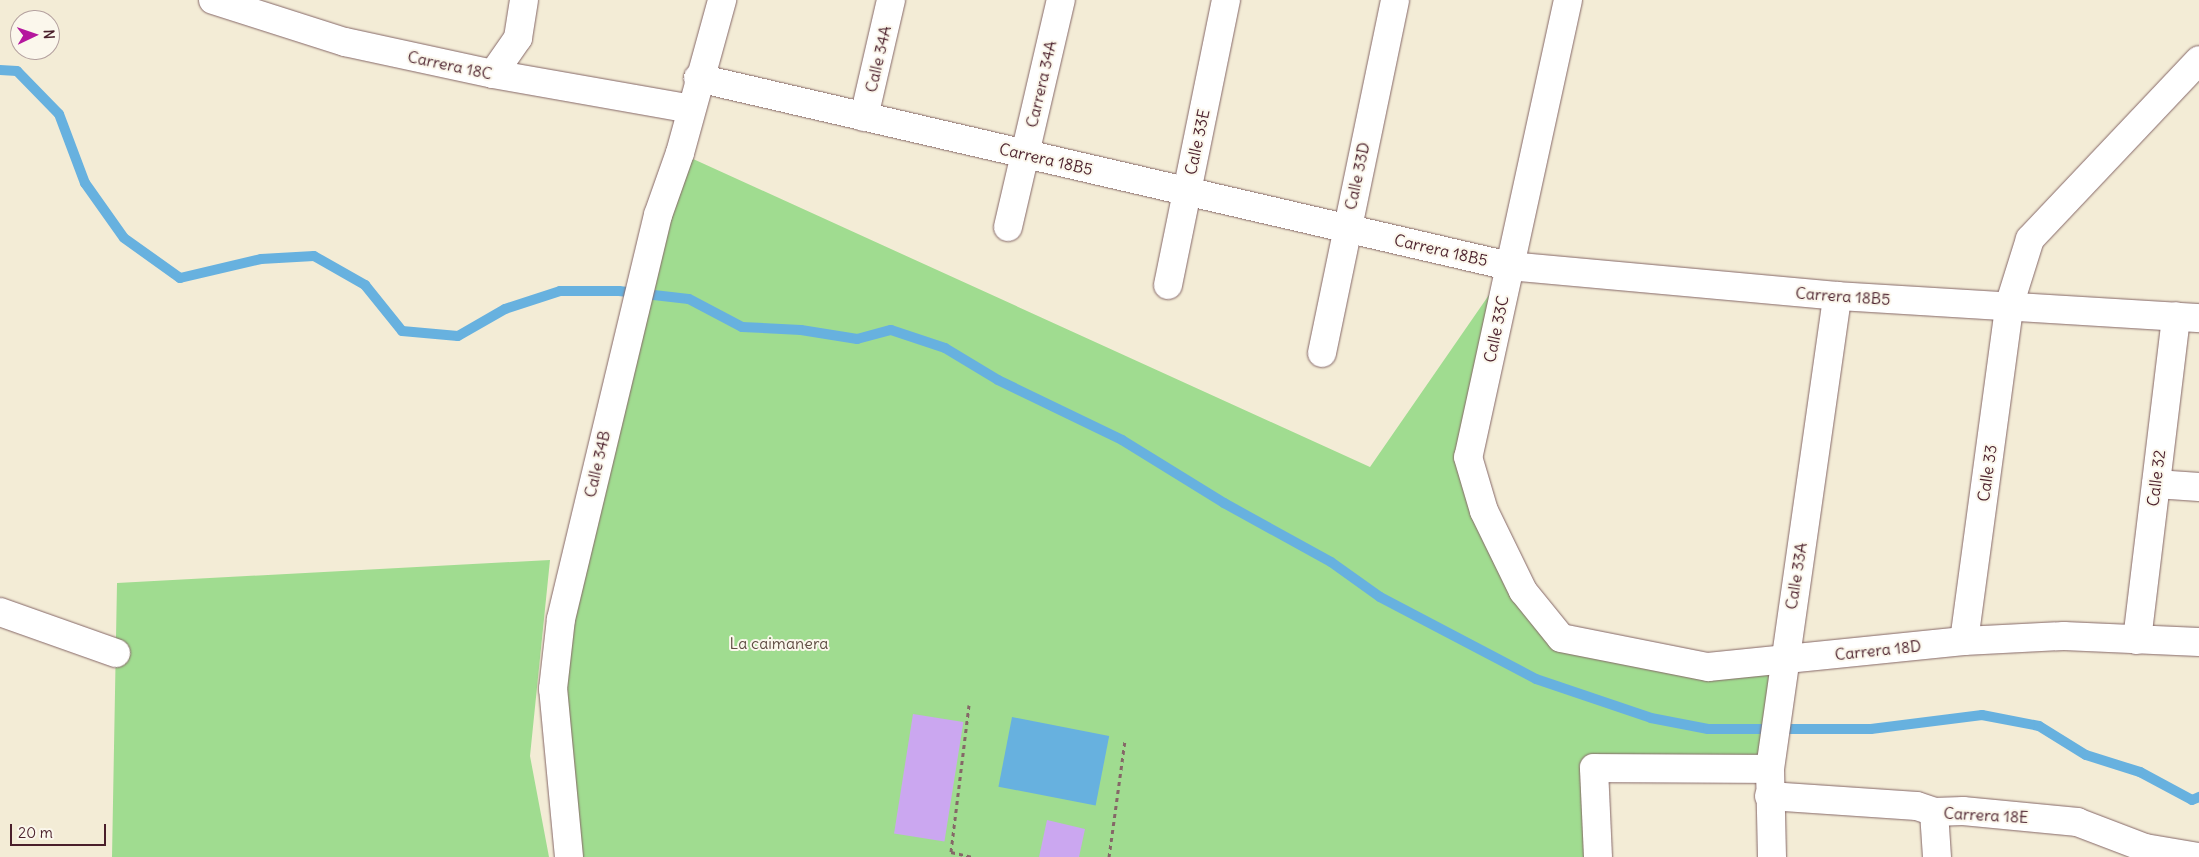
<!DOCTYPE html>
<html>
<head>
<meta charset="utf-8">
<style>
  body { margin:0 }
  #map { position:relative; width:2199px; height:857px; overflow:hidden; background:#f3ecd6; font-family:Delius,sans-serif }
  div>[style] { position:absolute }
  [style*='--x'] { left:calc(var(--x)*1px); top:calc(var(--y)*1px); width:calc(var(--w)*1px); rotate:calc(var(--a)*1deg) }
  .green>* { inset:0; background:#a0dc90 }
  .water>* { inset:0; background:#67b1df; transform-origin:0 0 }
  .stream>* { height:10px; margin:-5px; padding:0 5px; transform-origin:5px; border-radius:5px; background:#67b1df }
  .building>* { inset:0; background:#cba7f0; transform-origin:0 0 }
  .path>* { height:3px; margin-top:-1.5px; transform-origin:0; background:repeating-linear-gradient(90deg,#856767 0 4px,transparent 0 8px) }
  .roads { filter:drop-shadow(0 0 1px #856767) drop-shadow(0 0 1px #856767) }
  .minor>* { height:28px; margin:-14px; padding:0 14px; transform-origin:14px; border-radius:14px; background:#fff }
  .major>* { height:28px; margin:-14px; padding:0 14px; transform-origin:14px; border-radius:14px; background:#fff }
  span { translate:-50% -50%; white-space:nowrap; text-align:center; line-height:1.15; -webkit-text-stroke:4px #fbf7ec; paint-order:stroke }
  .street-label { font-size:16px; color:#4a1f2b }
  .park-label { font-size:16px; color:#604e44 }
  .north { position:absolute; left:10px; top:10px; width:50px; height:50px; box-sizing:border-box; background:#fbf7ec; border:1px solid #b4a19f; border-radius:50%; rotate:87deg; font-size:14px; font-weight:700; line-height:20px; text-align:center; color:#4a1f2b }
  .north::after { content:''; display:block; margin:auto; width:18px; height:22px; background:#b5179e; clip-path:polygon(50% 0,100% 100%,50% 72%,0 100%) }
  .scale { position:absolute; left:10px; top:824px; width:96px; height:22px; box-sizing:border-box; border:2px solid #4a1f2b; border-top:0; padding-left:6px; font-size:15px; line-height:18px; white-space:nowrap; color:#4a1f2b; -webkit-text-stroke:4px #fbf7ec; paint-order:stroke }
</style>
</head>
<body>
<div id="map">
  <div class="green">
    <div style="clip-path:polygon(680px 153px,1370px 467px,1509px 266px,1468px 457px,1561px 638px,1708px 667px,1783px 660px,1770px 769px,1594px 768px,1598px 857px,570px 857px,553px 690px)"></div>
    <div style="clip-path:polygon(550px 560px,530px 756px,549px 857px,112px 857px,117px 583px)"></div>
  </div>
  <div class="water">
    <div style="left:1012px;top:717px;width:99px;height:71px;rotate:11deg"></div>
  </div>
  <div class="stream">
    <div style="--x:0;--y:70;--w:17;--a:3"></div>
    <div style="--x:17;--y:71;--w:60;--a:45.7"></div>
    <div style="--x:59;--y:114;--w:74;--a:69.4"></div>
    <div style="--x:85;--y:183;--w:67;--a:54.7"></div>
    <div style="--x:124;--y:238;--w:69;--a:35.5"></div>
    <div style="--x:180;--y:278;--w:83;--a:-13.2"></div>
    <div style="--x:261;--y:259;--w:53;--a:-3.2"></div>
    <div style="--x:314;--y:256;--w:59;--a:29.6"></div>
    <div style="--x:365;--y:285;--w:59;--a:51.2"></div>
    <div style="--x:402;--y:331;--w:56;--a:5.1"></div>
    <div style="--x:458;--y:336;--w:54;--a:-29.9"></div>
    <div style="--x:505;--y:309;--w:58;--a:-18.1"></div>
    <div style="--x:560;--y:291;--w:59;--a:0"></div>
    <div style="--x:619;--y:291;--w:70;--a:6.5"></div>
    <div style="--x:689;--y:299;--w:60;--a:27.8"></div>
    <div style="--x:742;--y:327;--w:59;--a:2.9"></div>
    <div style="--x:801;--y:330;--w:57;--a:9.1"></div>
    <div style="--x:857;--y:339;--w:35;--a:-15"></div>
    <div style="--x:891;--y:330;--w:57;--a:18.4"></div>
    <div style="--x:945;--y:348;--w:62;--a:31.1"></div>
    <div style="--x:998;--y:380;--w:138;--a:25.8"></div>
    <div style="--x:1122;--y:440;--w:120;--a:31.7"></div>
    <div style="--x:1224;--y:503;--w:122;--a:28.9"></div>
    <div style="--x:1331;--y:562;--w:60;--a:35.5"></div>
    <div style="--x:1380;--y:597;--w:176;--a:27.7"></div>
    <div style="--x:1536;--y:679;--w:121;--a:18.7"></div>
    <div style="--x:1651;--y:718;--w:58;--a:10.9"></div>
    <div style="--x:1708;--y:729;--w:163;--a:0"></div>
    <div style="--x:1871;--y:729;--w:112;--a:-7.2"></div>
    <div style="--x:1982;--y:715;--w:58;--a:10.9"></div>
    <div style="--x:2039;--y:726;--w:55;--a:31.7"></div>
    <div style="--x:2086;--y:755;--w:57;--a:17.5"></div>
    <div style="--x:2140;--y:772;--w:59;--a:28.3"></div>
    <div style="--x:2192;--y:800;--w:8;--a:-23"></div>
  </div>
  <div class="building">
    <div style="left:913px;top:714px;width:51px;height:121px;rotate:9deg"></div>
    <div style="clip-path:polygon(1047px 820px,1085px 829px,1079px 857px,1039px 857px)"></div>
  </div>
  <div class="path">
    <div style="--x:969;--y:705;--w:148;--a:97"></div>
    <div style="--x:951;--y:852;--w:22;--a:13"></div>
    <div style="--x:1109;--y:857;--w:118;--a:-82.2"></div>
  </div>
  <div class="roads">
    <div class="minor">
      <div style="--x:213;--y:0;--w:139;--a:17.7"></div>
      <div style="--x:345;--y:42;--w:151;--a:12.2"></div>
      <div style="--x:493;--y:74;--w:201;--a:10"></div>
      <div style="--x:1568;--y:0;--w:468;--a:102.3"></div>
      <div style="--x:1468;--y:457;--w:56;--a:73.5"></div>
      <div style="--x:1484;--y:511;--w:89;--a:64"></div>
      <div style="--x:1523;--y:591;--w:60;--a:51"></div>
      <div style="--x:1561;--y:638;--w:150;--a:11.2"></div>
      <div style="--x:1708;--y:667;--w:257;--a:-5.8"></div>
      <div style="--x:1964;--y:641;--w:100;--a:-2.9"></div>
      <div style="--x:2064;--y:636;--w:135;--a:2.5"></div>
      <div style="--x:493;--y:74;--w:44;--a:-55.2"></div>
      <div style="--x:518;--y:38;--w:38;--a:-81"></div>
      <div style="--x:698;--y:78;--w:833;--a:13.05"></div>
      <div style="--x:1509;--y:266;--w:329;--a:5.2"></div>
      <div style="--x:1837;--y:296;--w:363;--a:3.5"></div>
      <div style="--x:864;--y:117;--w:120;--a:-77"></div>
      <div style="--x:1008;--y:227;--w:233;--a:-76.9"></div>
      <div style="--x:1168;--y:285;--w:291;--a:-78.5"></div>
      <div style="--x:1322;--y:353;--w:360;--a:-78.3"></div>
      <div style="--x:2156;--y:484;--w:43;--a:4"></div>
      <div style="--x:0;--y:612;--w:123;--a:19.5"></div>
      <div style="--x:2137;--y:640;--w:326;--a:-83.1"></div>
      <div style="--x:1964;--y:641;--w:338;--a:-82.3"></div>
      <div style="--x:2009;--y:306;--w:70;--a:-72.6"></div>
      <div style="--x:2030;--y:239;--w:246;--a:-46.6"></div>
      <div style="--x:1769;--y:796;--w:148;--a:3.9"></div>
      <div style="--x:1917;--y:806;--w:18;--a:19"></div>
      <div style="--x:1934;--y:812;--w:29;--a:-2"></div>
      <div style="--x:1963;--y:811;--w:115;--a:5.5"></div>
      <div style="--x:2077;--y:822;--w:73;--a:20.9"></div>
      <div style="--x:2145;--y:848;--w:54;--a:9.6"></div>
      <div style="--x:1934;--y:812;--w:45;--a:86.2"></div>
      <div style="--x:1598;--y:857;--w:89;--a:-92.6"></div>
      <div style="--x:1594;--y:768;--w:176;--a:0.3"></div>
      <div style="--x:1772;--y:857;--w:88;--a:-91.3"></div>
      <div style="--x:1770;--y:769;--w:478;--a:-81.9"></div>
    </div>
    <div class="major">
      <div style="--x:569;--y:857;--w:169;--a:-95.4"></div>
      <div style="--x:553;--y:689;--w:70;--a:-83.5"></div>
      <div style="--x:561;--y:619;--w:415;--a:-76.5"></div>
      <div style="--x:658;--y:215;--w:66;--a:-70.5"></div>
      <div style="--x:680;--y:153;--w:159;--a:-74.6"></div>
    </div>
  </div>
  <div class="street-label">
    <span style="left:878px;top:59px;rotate:-77deg">Calle 34A</span>
    <span style="left:450px;top:65px;rotate:12deg">Carrera 18C</span>
    <span style="left:1041px;top:84px;rotate:-77deg">Carrera 34A</span>
    <span style="left:1197px;top:142px;rotate:-78deg">Calle 33E</span>
    <span style="left:1046px;top:159px;rotate:13deg">Carrera 18B5</span>
    <span style="left:1357px;top:176px;rotate:-78deg">Calle 33D</span>
    <span style="left:1441px;top:250px;rotate:13deg">Carrera 18B5</span>
    <span style="left:1843px;top:296px;rotate:4deg">Carrera 18B5</span>
    <span style="left:1496px;top:329px;rotate:-78deg">Calle 33C</span>
    <span style="left:597px;top:464px;rotate:-77deg">Calle 34B</span>
    <span style="left:1987px;top:473px;rotate:-82deg">Calle 33</span>
    <span style="left:2156px;top:478px;rotate:-83deg">Calle 32</span>
    <span style="left:1796px;top:576px;rotate:-81deg">Calle 33A</span>
    <span style="left:1878px;top:650px;rotate:-6deg">Carrera 18D</span>
    <span style="left:1986px;top:815px;rotate:3deg">Carrera 18E</span>
  </div>
  <div class="park-label">
    <span style="left:779px;top:643px">La caimanera</span>
  </div>
  <div class="north">N</div>
  <div class="scale">20 m</div>
</div>
</body>
</html>
